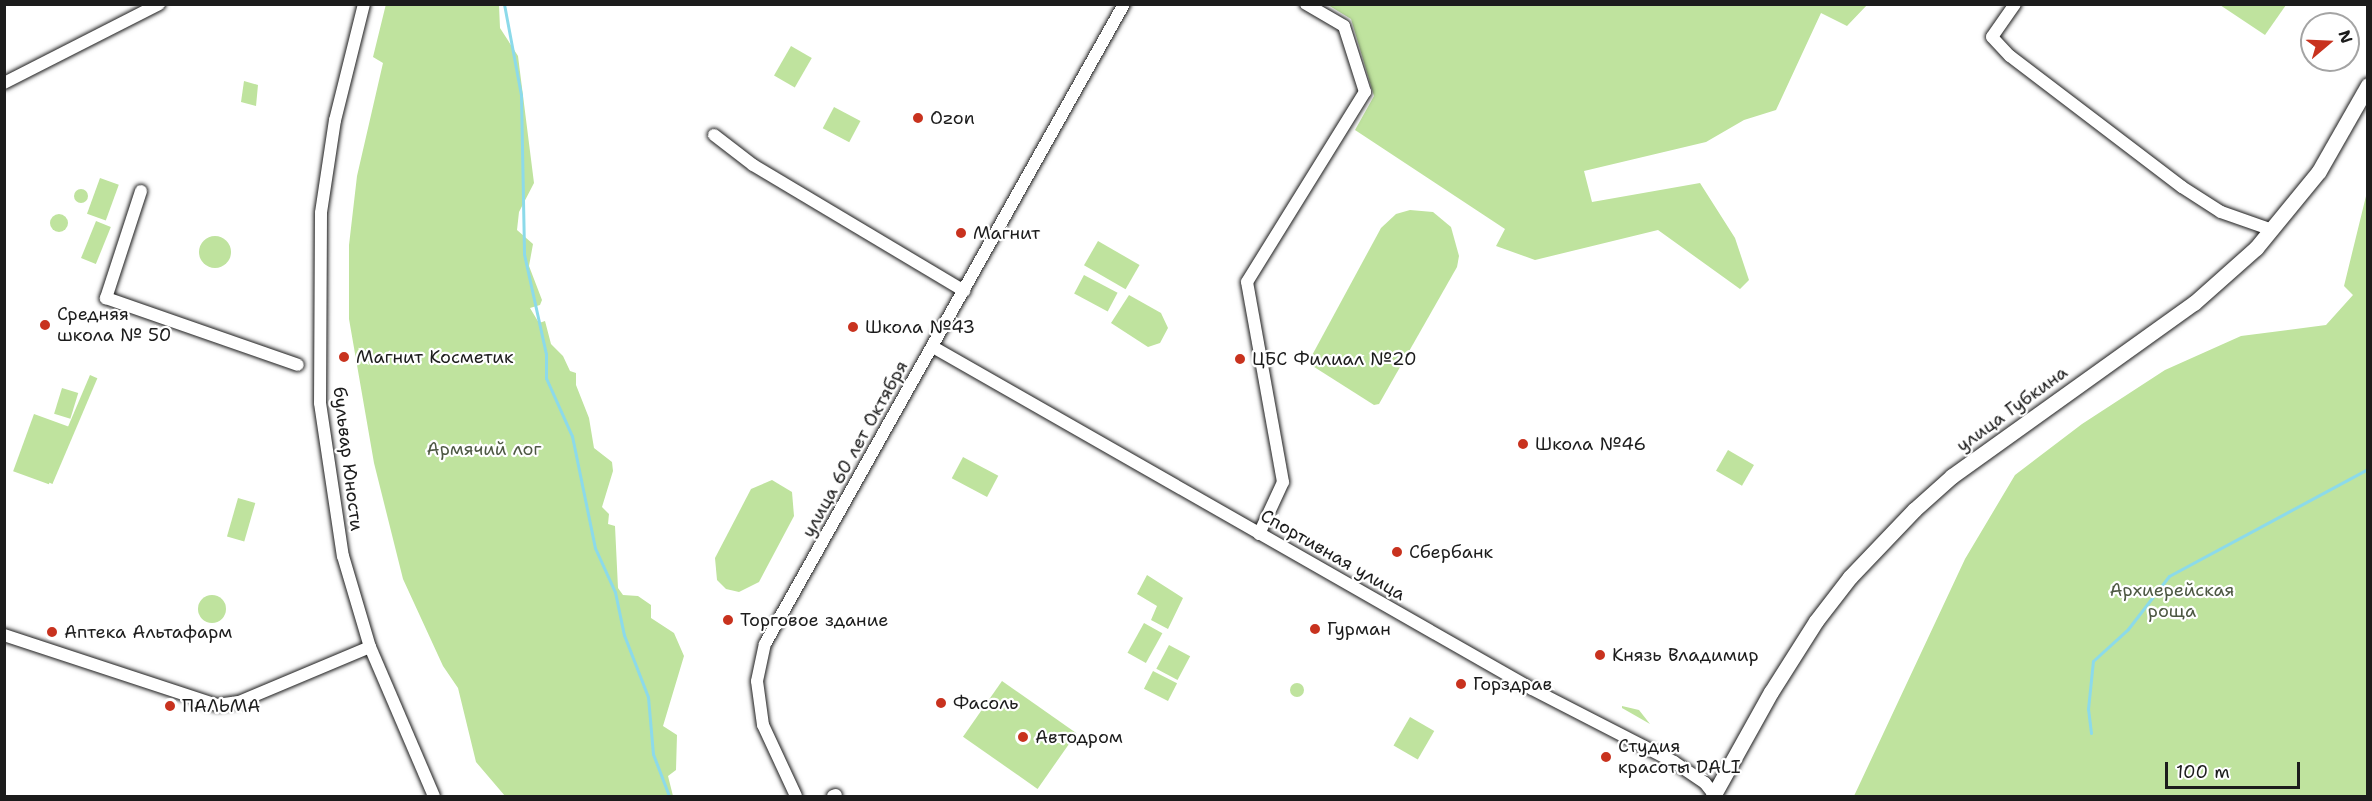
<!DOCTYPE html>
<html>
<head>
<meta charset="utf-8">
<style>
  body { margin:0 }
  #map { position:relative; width:2372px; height:801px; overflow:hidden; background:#fff; font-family:"Shantell Sans",sans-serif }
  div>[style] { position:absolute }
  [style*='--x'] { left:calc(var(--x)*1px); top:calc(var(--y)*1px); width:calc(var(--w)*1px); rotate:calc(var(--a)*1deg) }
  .green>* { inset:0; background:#bfe39e; transform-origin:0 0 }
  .round { border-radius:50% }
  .stream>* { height:3px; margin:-1.5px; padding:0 1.5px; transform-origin:1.5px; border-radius:1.5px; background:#8cdaea }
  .roads { filter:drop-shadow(0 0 2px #1c1c1c) drop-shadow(0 0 2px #1c1c1c) }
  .minor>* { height:12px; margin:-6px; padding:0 6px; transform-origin:6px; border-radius:6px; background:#fff }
  .major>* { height:15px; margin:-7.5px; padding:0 7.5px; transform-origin:7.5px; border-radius:7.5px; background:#fff }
  .dots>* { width:16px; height:16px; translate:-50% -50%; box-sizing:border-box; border:3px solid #fff; border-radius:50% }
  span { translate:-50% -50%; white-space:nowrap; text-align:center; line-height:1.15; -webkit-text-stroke:4.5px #fff; paint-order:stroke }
  .poi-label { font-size:18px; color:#1c1c1c }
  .left { translate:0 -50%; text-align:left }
  .street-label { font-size:18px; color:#1c1c1c }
  .park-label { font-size:18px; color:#4d5843 }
  .frame { position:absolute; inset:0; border:6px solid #1c1c1c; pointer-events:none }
  .north { position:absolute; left:2300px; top:12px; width:60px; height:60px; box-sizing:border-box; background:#fff; border:2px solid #a4a4a4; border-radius:50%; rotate:71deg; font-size:16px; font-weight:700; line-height:24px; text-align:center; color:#1c1c1c }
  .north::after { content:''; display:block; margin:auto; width:21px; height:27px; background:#c8321e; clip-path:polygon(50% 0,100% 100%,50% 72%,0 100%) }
  .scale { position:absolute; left:2165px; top:762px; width:135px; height:27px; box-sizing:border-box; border:3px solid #1c1c1c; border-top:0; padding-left:8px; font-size:18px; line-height:21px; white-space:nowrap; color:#1c1c1c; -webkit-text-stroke:4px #fff; paint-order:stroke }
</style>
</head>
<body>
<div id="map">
  <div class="green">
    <div style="clip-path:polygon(386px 4px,499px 5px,500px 28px,518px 56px,534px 183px,519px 212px,517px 230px,533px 244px,529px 266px,542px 300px,540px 305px,530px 308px,539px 323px,545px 321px,551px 344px,563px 356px,570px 371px,576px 373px,576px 385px,589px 418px,594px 448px,612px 462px,613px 471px,602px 507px,609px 514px,608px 524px,615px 526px,618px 588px,623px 595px,638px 596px,651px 605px,651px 618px,674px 633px,684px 656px,663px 726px,677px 735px,676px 770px,668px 776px,673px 796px,505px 796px,476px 762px,458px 688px,443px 666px,403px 579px,374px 463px,349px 319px,349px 245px,357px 176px,383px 63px,373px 57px)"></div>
    <div style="clip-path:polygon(1328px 5px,1867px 4px,1867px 5px,1847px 26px,1821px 13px,1776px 110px,1744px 120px,1706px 142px,1584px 171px,1592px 202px,1700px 183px,1735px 238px,1749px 280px,1740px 289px,1658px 230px,1535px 260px,1496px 246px,1505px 229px,1355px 130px,1374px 96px,1351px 19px)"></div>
    <div style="clip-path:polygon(2220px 5px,2286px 5px,2265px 35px)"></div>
    <div style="left:791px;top:46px;width:24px;height:34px;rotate:30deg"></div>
    <div style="clip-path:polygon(244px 81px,258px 85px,256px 106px,241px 102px)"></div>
    <div style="left:834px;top:107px;width:30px;height:24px;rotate:28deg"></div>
    <div style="left:100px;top:178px;width:20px;height:38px;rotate:20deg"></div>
    <div class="round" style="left:74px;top:189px;width:14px;height:14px"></div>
    <div style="clip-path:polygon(2367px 192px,2367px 796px,1854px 796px,1965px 559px,2015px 475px,2082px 424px,2165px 370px,2241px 336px,2326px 325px,2353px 295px,2344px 286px)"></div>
    <div style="clip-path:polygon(1410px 210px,1433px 212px,1451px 227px,1459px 256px,1457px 267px,1379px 404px,1374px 405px,1311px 365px,1310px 359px,1381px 228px,1396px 214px)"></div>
    <div class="round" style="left:50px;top:214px;width:18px;height:18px"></div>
    <div style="left:96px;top:221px;width:16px;height:40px;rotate:22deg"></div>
    <div class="round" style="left:199px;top:236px;width:32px;height:32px"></div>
    <div style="left:1098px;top:241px;width:48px;height:28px;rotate:30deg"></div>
    <div style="left:1084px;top:275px;width:38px;height:21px;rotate:28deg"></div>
    <div style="clip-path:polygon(1129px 295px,1161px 313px,1168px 328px,1160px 343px,1148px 347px,1111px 323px)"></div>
    <div style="left:90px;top:375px;width:8px;height:115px;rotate:23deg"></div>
    <div style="left:62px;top:388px;width:17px;height:27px;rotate:17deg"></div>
    <div style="left:34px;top:414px;width:38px;height:61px;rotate:20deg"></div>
    <div style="left:1728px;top:450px;width:30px;height:24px;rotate:30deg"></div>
    <div style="left:963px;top:457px;width:40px;height:24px;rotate:28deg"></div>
    <div style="clip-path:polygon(772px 480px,792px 492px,794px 516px,759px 582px,739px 592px,726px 589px,717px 580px,715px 558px,751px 489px)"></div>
    <div style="left:238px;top:498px;width:18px;height:40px;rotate:16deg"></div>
    <div style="clip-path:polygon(1147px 575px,1183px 598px,1168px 629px,1151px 620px,1157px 606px,1137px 594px)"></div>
    <div class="round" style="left:198px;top:595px;width:28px;height:28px"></div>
    <div style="left:1144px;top:623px;width:21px;height:34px;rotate:29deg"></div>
    <div style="left:1169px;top:645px;width:24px;height:27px;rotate:28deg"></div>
    <div style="left:1153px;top:671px;width:27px;height:20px;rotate:27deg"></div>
    <div style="left:1002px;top:681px;width:91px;height:68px;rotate:35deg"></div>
    <div class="round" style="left:1290px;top:683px;width:14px;height:14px"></div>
    <div style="clip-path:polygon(1622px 706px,1639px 710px,1650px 724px,1622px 708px)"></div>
    <div style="left:1410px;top:717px;width:28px;height:33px;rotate:30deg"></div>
  </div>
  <div class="stream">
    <div style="--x:504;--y:4;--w:93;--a:79.4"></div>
    <div style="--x:521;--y:95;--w:159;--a:88.9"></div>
    <div style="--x:524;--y:254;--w:102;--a:77.6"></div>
    <div style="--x:546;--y:354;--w:24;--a:90"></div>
    <div style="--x:546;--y:378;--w:64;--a:65.9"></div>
    <div style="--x:572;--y:436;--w:114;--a:78.4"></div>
    <div style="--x:595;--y:548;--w:48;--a:65.6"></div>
    <div style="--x:615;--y:592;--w:44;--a:78.2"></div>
    <div style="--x:624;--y:635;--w:66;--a:68.8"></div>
    <div style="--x:648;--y:697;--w:57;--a:85"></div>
    <div style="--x:653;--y:754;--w:45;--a:69.1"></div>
    <div style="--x:2091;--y:733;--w:24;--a:-97"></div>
    <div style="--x:2088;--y:709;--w:48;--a:-84.1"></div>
    <div style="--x:2093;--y:661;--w:47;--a:-42.4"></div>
    <div style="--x:2128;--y:629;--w:67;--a:-52.3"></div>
    <div style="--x:2169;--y:576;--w:226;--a:-28.3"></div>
  </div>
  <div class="roads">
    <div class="minor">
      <div style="--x:364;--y:4;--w:120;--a:104"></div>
      <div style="--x:335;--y:120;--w:94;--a:98.6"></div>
      <div style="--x:321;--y:213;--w:190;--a:90.3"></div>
      <div style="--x:320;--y:403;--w:155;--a:81.5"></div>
      <div style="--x:343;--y:556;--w:95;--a:73.5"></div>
      <div style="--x:370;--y:647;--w:162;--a:66.8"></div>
      <div style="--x:2015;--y:4;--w:40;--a:124.9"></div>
      <div style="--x:1992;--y:37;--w:26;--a:47"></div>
      <div style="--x:2010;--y:56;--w:216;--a:37.3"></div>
      <div style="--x:2182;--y:187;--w:46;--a:32.7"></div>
      <div style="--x:2221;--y:212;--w:54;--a:19.4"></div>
      <div style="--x:4;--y:83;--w:174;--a:-27"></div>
      <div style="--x:714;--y:135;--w:49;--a:37.6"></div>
      <div style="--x:753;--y:165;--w:246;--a:30.8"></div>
      <div style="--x:141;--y:191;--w:113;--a:108.1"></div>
      <div style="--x:106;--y:298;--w:203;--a:19.2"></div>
      <div style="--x:933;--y:347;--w:690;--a:29.72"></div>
      <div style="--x:1532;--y:689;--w:160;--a:27.2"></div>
      <div style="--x:1674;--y:762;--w:37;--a:34"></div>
      <div style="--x:1705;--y:783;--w:16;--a:52"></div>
      <div style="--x:1259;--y:534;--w:57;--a:-65.2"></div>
      <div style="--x:1283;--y:482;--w:203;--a:-100.2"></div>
      <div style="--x:1247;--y:282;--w:224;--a:-58.2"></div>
      <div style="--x:1365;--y:92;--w:69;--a:-107.7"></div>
      <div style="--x:1344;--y:26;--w:44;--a:-149.9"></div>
      <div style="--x:4;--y:635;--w:224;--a:18.2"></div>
      <div style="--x:217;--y:705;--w:22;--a:-8"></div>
      <div style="--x:239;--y:702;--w:142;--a:-22.8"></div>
      <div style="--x:796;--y:796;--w:78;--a:-114.9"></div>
      <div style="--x:763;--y:725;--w:44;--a:-97.8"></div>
      <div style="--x:757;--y:681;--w:38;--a:-78"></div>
      <div style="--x:765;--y:644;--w:734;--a:-60.71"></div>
      <div style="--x:833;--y:796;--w:3;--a:-18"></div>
    </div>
    <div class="major">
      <div style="--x:1713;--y:796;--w:119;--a:-60.9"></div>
      <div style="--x:1771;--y:692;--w:84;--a:-57.6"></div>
      <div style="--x:1816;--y:621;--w:56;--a:-52.3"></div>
      <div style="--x:1850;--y:577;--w:93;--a:-46.3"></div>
      <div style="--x:1914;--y:510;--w:51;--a:-41.8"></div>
      <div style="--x:1952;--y:476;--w:297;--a:-35.6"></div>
      <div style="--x:2194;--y:303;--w:83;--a:-41.6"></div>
      <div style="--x:2256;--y:248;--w:99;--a:-50.7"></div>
      <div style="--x:2319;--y:171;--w:99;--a:-60.3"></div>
    </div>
  </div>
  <div class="dots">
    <div style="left:918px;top:118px;background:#c8321e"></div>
    <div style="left:961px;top:233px;background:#c8321e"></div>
    <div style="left:45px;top:325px;background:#c8321e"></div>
    <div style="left:853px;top:327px;background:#c8321e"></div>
    <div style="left:344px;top:357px;background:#c8321e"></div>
    <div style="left:1240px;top:359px;background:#c8321e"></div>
    <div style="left:1523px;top:444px;background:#c8321e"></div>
    <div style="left:1397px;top:552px;background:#c8321e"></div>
    <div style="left:728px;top:620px;background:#c8321e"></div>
    <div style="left:1315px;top:629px;background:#c8321e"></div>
    <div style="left:52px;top:632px;background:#c8321e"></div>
    <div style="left:1600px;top:655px;background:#c8321e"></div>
    <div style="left:1461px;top:684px;background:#c8321e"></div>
    <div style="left:941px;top:703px;background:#c8321e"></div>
    <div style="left:170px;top:706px;background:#c8321e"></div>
    <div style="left:1023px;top:737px;background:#c8321e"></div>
    <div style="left:1606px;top:757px;background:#c8321e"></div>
  </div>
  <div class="poi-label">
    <span class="left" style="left:930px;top:118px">Ozon</span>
    <span class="left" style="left:973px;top:233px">Магнит</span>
    <span class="left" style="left:57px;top:325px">Средняя<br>школа № 50</span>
    <span class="left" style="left:865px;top:327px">Школа №43</span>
    <span class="left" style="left:356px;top:357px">Магнит Косметик</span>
    <span class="left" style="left:1252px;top:359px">ЦБС Филиал №20</span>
    <span class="left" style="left:1535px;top:444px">Школа №46</span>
    <span class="left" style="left:1409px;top:552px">Сбербанк</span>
    <span class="left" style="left:740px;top:620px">Торговое здание</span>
    <span class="left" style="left:1327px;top:629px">Гурман</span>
    <span class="left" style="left:64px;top:632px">Аптека Альтафарм</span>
    <span class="left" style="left:1612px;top:655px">Князь Владимир</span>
    <span class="left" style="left:1473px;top:684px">Горздрав</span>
    <span class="left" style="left:953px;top:703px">Фасоль</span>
    <span class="left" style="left:182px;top:706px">ПАЛЬМА</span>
    <span class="left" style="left:1035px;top:737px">Автодром</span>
    <span class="left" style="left:1618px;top:757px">Студия<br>красоты DALI</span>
  </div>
  <div class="street-label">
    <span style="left:2012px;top:409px;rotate:-36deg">улица Губкина</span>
    <span style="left:855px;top:449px;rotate:-61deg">улица 60 лет Октября</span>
    <span style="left:348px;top:459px;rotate:83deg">бульвар Юности</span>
    <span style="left:1333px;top:555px;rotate:30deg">Спортивная улица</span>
  </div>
  <div class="park-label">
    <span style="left:484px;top:449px">Армячий лог</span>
    <span style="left:2172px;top:601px">Архиерейская<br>роща</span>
  </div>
  <div class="frame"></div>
  <div class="north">N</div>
  <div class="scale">100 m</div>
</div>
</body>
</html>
